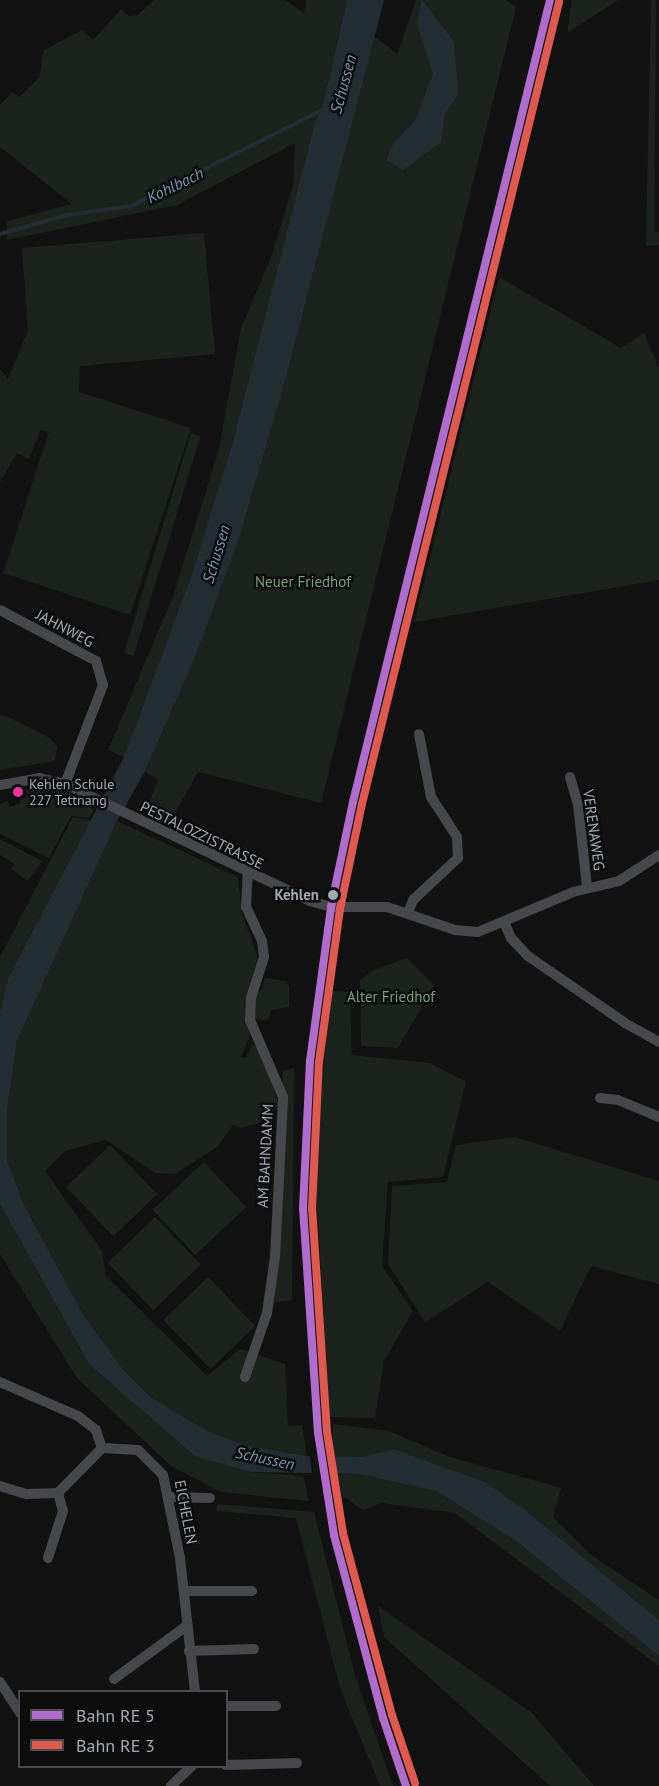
<!DOCTYPE html>
<html>
<head>
<meta charset="utf-8">
<style>
  body { margin:0 }
  #map { position:relative; width:659px; height:1786px; overflow:hidden; background:#121213; font-family:"PT Sans",sans-serif }
  div>[style] { position:absolute }
  [style*='--x'] { left:calc(var(--x)*1px); top:calc(var(--y)*1px); width:calc(var(--w)*1px); rotate:calc(var(--a)*1deg) }
  .green>* { inset:0; background:#1c231d; transform-origin:0 0 }
  .water>* { inset:0; background:#252d34 }
  .pier>* { inset:0; background:#121213 }
  .stream>* { height:4px; margin:-2px; padding:0 2px; transform-origin:2px; border-radius:2px; background:#252d34 }
  .minor>* { height:10px; margin:-5px; padding:0 5px; transform-origin:5px; border-radius:5px; background:#46484c }
  .rail-1>* { height:8px; margin:-4px; padding:0 4px; transform-origin:4px; border-radius:4px; background:#b06ccc }
  .rail-2>* { height:8px; margin:-4px; padding:0 4px; transform-origin:4px; border-radius:4px; background:#e0594e }
  .dots>* { width:16px; height:16px; translate:-50% -50%; box-sizing:border-box; border:3px solid #0d0d0e; border-radius:50% }
  span { translate:-50% -50%; white-space:nowrap; text-align:center; line-height:1.15; -webkit-text-stroke:5px #0d0d0e; paint-order:stroke }
  .bus-label { font-size:14px; color:#a2a8b5 }
  .left { translate:0 -50%; text-align:left }
  .park-label { font-size:15px; color:#78a17b }
  .street-label { font-size:15px; color:#a2a8b5 }
  .stop-label { font-size:15px; color:#a2a8b5; font-weight:700 }
  .right { translate:-100% -50%; text-align:right }
  .water-label { font-size:16px; color:#7795b2; font-style:italic }
  .legend { position:absolute; left:18px; top:1690px; width:210px; height:78px; box-sizing:border-box; background:#0d0d0e; border:2px solid #494b51; margin:0; padding:8px 10px; list-style:none; font-size:18px; color:#a2a8b5 }
  .legend li { display:flex; align-items:center; gap:12px; height:30px }
  .legend b { width:30px; border:2px solid #494b51 }
</style>
</head>
<body>
<div id="map">
  <div class="green">
    <div style="clip-path:polygon(154px 0,285px 0,304px 13px,307px 0,347px 0,322px 109px,315px 122px,233px 441px,192px 574px,124px 757px,108px 750px,174px 594px,219px 449px,241px 328px,271px 257px,293px 186px,295px 143px,177px 205px,7px 240px,7px 221px,72px 204px,0 147px,0 105px,12px 92px,19px 97px,39px 78px,44px 50px,82px 30px,93px 40px,121px 9px,129px 16px,138px 15px)"></div>
    <div style="clip-path:polygon(416px 0,505px 0,516px 7px,321px 803px,198px 772px,172px 818px,146px 810px,158px 780px,145px 771px,194px 660px,239px 539px,287px 374px,374px 36px,397px 54px)"></div>
    <div style="clip-path:polygon(572px 0,618px 0,567px 33px)"></div>
    <div style="clip-path:polygon(651px 0,656px 0,654px 232px,659px 232px,659px 245px,646px 246px)"></div>
    <div style="clip-path:polygon(204px 233px,215px 354px,80px 366px,79px 392px,191px 428px,130px 615px,3px 573px,49px 432px,40px 430px,29px 459px,17px 453px,0 482px,0 369px,8px 379px,28px 330px,22px 248px)"></div>
    <div style="clip-path:polygon(499px 277px,621px 348px,644px 333px,659px 368px,659px 580px,414px 622px)"></div>
    <div style="left:191px;top:433px;width:10px;height:230px;rotate:17deg"></div>
    <div style="clip-path:polygon(4px 715px,50px 738px,57px 747px,55px 761px,0 770px,0 716px)"></div>
    <div style="clip-path:polygon(56px 788px,94px 810px,89px 818px,71px 816px,49px 858px,0 834px,0 804px,8px 801px,10px 807px,21px 803px,19px 797px,27px 795px,25px 790px)"></div>
    <div style="clip-path:polygon(73px 817px,91px 820px,8px 978px,0 1011px,0 957px)"></div>
    <div style="clip-path:polygon(117px 821px,238px 877px,242px 913px,258px 959px,246px 999px,250px 1036px,241px 1057px,246px 1058px,253px 1043px,268px 1067px,279px 1107px,263px 1122px,242px 1128px,233px 1125px,217px 1147px,175px 1174px,155px 1173px,106px 1140px,65px 1151px,45px 1171px,102px 1251px,106px 1276px,207px 1376px,240px 1349px,285px 1364px,288px 1426px,302px 1425px,307px 1456px,244px 1445px,207px 1431px,152px 1398px,120px 1366px,83px 1314px,25px 1207px,7px 1161px,7px 1111px,17px 1041px)"></div>
    <div style="clip-path:polygon(0 839px,42px 861px,28px 881px,11px 869px,14px 863px,0 855px)"></div>
    <div style="clip-path:polygon(407px 958px,434px 985px,398px 1048px,361px 1046px,360px 981px,371px 971px)"></div>
    <div style="clip-path:polygon(265px 978px,285px 981px,289px 986px,289px 1007px,271px 1010px,268px 1020px,252px 1019px,256px 992px,262px 991px)"></div>
    <div style="clip-path:polygon(330px 991px,350px 992px,352px 1055px,430px 1063px,466px 1082px,443px 1177px,388px 1182px,382px 1266px,413px 1311px,384px 1361px,375px 1418px,330px 1417px,315px 1173px)"></div>
    <div style="clip-path:polygon(294px 1068px,292px 1300px,272px 1303px,283px 1071px)"></div>
    <div style="clip-path:polygon(515px 1137px,659px 1181px,659px 1284px,591px 1266px,560px 1331px,488px 1282px,425px 1322px,388px 1264px,392px 1186px,447px 1182px,456px 1145px)"></div>
    <div style="left:110px;top:1145px;width:68px;height:61px;rotate:46deg"></div>
    <div style="left:204px;top:1162px;width:62px;height:70px;rotate:47deg"></div>
    <div style="clip-path:polygon(0 1204px,89px 1364px,251px 1472px,303px 1476px,309px 1501px,221px 1492px,171px 1466px,77px 1378px,0 1254px)"></div>
    <div style="left:155px;top:1217px;width:66px;height:66px;rotate:46deg"></div>
    <div style="left:208px;top:1277px;width:68px;height:62px;rotate:46deg"></div>
    <div style="clip-path:polygon(333px 1424px,389px 1431px,447px 1456px,561px 1488px,553px 1517px,590px 1554px,659px 1600px,659px 1620px,528px 1512px,485px 1482px,394px 1449px,361px 1457px,332px 1457px)"></div>
    <div style="clip-path:polygon(359px 1474px,436px 1491px,516px 1541px,659px 1656px,659px 1666px,455px 1513px,382px 1503px,363px 1510px,343px 1496px,337px 1475px)"></div>
    <div style="clip-path:polygon(217px 1504px,314px 1512px,356px 1679px,393px 1786px,380px 1786px,340px 1688px,296px 1518px,216px 1511px)"></div>
    <div style="clip-path:polygon(378px 1606px,532px 1713px,594px 1786px,550px 1786px,384px 1637px)"></div>
  </div>
  <div class="water">
    <div style="clip-path:polygon(347px 0,384px 0,287px 374px,239px 539px,194px 660px,145px 771px,117px 821px,17px 1041px,7px 1111px,7px 1161px,25px 1207px,83px 1314px,121px 1367px,152px 1398px,207px 1431px,244px 1445px,307px 1456px,361px 1457px,394px 1449px,485px 1482px,528px 1512px,659px 1620px,659px 1656px,516px 1541px,436px 1491px,359px 1474px,251px 1472px,195px 1456px,89px 1364px,0 1204px,0 1011px,8px 978px,124px 757px,192px 574px,233px 441px,315px 122px,322px 109px)"></div>
    <div style="clip-path:polygon(422px 0,454px 42px,458px 94px,445px 114px,441px 142px,403px 170px,386px 160px,393px 144px,416px 119px,433px 74px,417px 24px)"></div>
  </div>
  <div class="pier">
    <div style="clip-path:polygon(309px 1453px,329px 1454px,332px 1478px,313px 1478px)"></div>
  </div>
  <div class="stream">
    <div style="--x:0;--y:234;--w:70;--a:-15.8"></div>
    <div style="--x:67;--y:215;--w:65;--a:-8"></div>
    <div style="--x:131;--y:206;--w:218;--a:-26.7"></div>
  </div>
  <div class="minor">
    <div style="--x:0;--y:610;--w:109;--a:28"></div>
    <div style="--x:96;--y:661;--w:25;--a:74"></div>
    <div style="--x:103;--y:685;--w:106;--a:111"></div>
    <div style="--x:570;--y:777;--w:29;--a:74"></div>
    <div style="--x:578;--y:805;--w:82;--a:83.7"></div>
    <div style="--x:0;--y:785;--w:40;--a:-10"></div>
    <div style="--x:39;--y:778;--w:27;--a:13"></div>
    <div style="--x:65;--y:784;--w:272;--a:25.5"></div>
    <div style="--x:310;--y:901;--w:22;--a:16"></div>
    <div style="--x:331;--y:907;--w:56;--a:0"></div>
    <div style="--x:387;--y:907;--w:72;--a:18.7"></div>
    <div style="--x:455;--y:930;--w:23;--a:5"></div>
    <div style="--x:478;--y:932;--w:103;--a:-22.8"></div>
    <div style="--x:573;--y:892;--w:47;--a:-13.4"></div>
    <div style="--x:619;--y:881;--w:48;--a:-33"></div>
    <div style="--x:408;--y:913;--w:14;--a:-69"></div>
    <div style="--x:413;--y:900;--w:62;--a:-43"></div>
    <div style="--x:458;--y:858;--w:21;--a:-93"></div>
    <div style="--x:457;--y:837;--w:48;--a:-123"></div>
    <div style="--x:431;--y:797;--w:64;--a:-100.8"></div>
    <div style="--x:505;--y:924;--w:15;--a:67"></div>
    <div style="--x:511;--y:938;--w:25;--a:47"></div>
    <div style="--x:528;--y:956;--w:118;--a:34.6"></div>
    <div style="--x:625;--y:1023;--w:39;--a:29"></div>
    <div style="--x:600;--y:1098;--w:18;--a:6"></div>
    <div style="--x:618;--y:1100;--w:44;--a:22.5"></div>
    <div style="--x:245;--y:1377;--w:68;--a:-71"></div>
    <div style="--x:267;--y:1313;--w:57;--a:-81.9"></div>
    <div style="--x:275;--y:1257;--w:160;--a:-87.1"></div>
    <div style="--x:283;--y:1097;--w:84;--a:-113.2"></div>
    <div style="--x:250;--y:1020;--w:22;--a:-87"></div>
    <div style="--x:251;--y:998;--w:43;--a:-72.4"></div>
    <div style="--x:264;--y:957;--w:16;--a:-97"></div>
    <div style="--x:262;--y:941;--w:38;--a:-115"></div>
    <div style="--x:246;--y:907;--w:33;--a:-87"></div>
    <div style="--x:0;--y:1382;--w:85;--a:23.6"></div>
    <div style="--x:78;--y:1416;--w:23;--a:38"></div>
    <div style="--x:96;--y:1430;--w:19;--a:72"></div>
    <div style="--x:102;--y:1448;--w:36;--a:3"></div>
    <div style="--x:138;--y:1450;--w:35;--a:45"></div>
    <div style="--x:163;--y:1475;--w:85;--a:78.4"></div>
    <div style="--x:180;--y:1558;--w:135;--a:83.6"></div>
    <div style="--x:0;--y:1486;--w:28;--a:17"></div>
    <div style="--x:27;--y:1494;--w:31;--a:-2"></div>
    <div style="--x:58;--y:1493;--w:63;--a:-45.6"></div>
    <div style="--x:169;--y:1497;--w:41;--a:1.4"></div>
    <div style="--x:48;--y:1558;--w:49;--a:-72.3"></div>
    <div style="--x:63;--y:1511;--w:19;--a:-106"></div>
    <div style="--x:184;--y:1591;--w:68;--a:0"></div>
    <div style="--x:189;--y:1651;--w:65;--a:-1.8"></div>
    <div style="--x:114;--y:1679;--w:88;--a:-36.2"></div>
    <div style="--x:0;--y:1682;--w:37;--a:57"></div>
    <div style="--x:226;--y:1706;--w:50;--a:0"></div>
    <div style="--x:226;--y:1765;--w:71;--a:-1.6"></div>
    <div style="--x:171;--y:1786;--w:29;--a:-44"></div>
  </div>
  <div class="rail-1">
    <div style="--x:406;--y:1786;--w:72;--a:-108.7"></div>
    <div style="--x:383;--y:1718;--w:189;--a:-105"></div>
    <div style="--x:334;--y:1535;--w:103;--a:-98.9"></div>
    <div style="--x:318;--y:1433;--w:225;--a:-93.8"></div>
    <div style="--x:303;--y:1209;--w:148;--a:-87.3"></div>
    <div style="--x:310;--y:1061;--w:155;--a:-82.2"></div>
    <div style="--x:331;--y:907;--w:107;--a:-78.2"></div>
    <div style="--x:353;--y:802;--w:826;--a:-76.2"></div>
  </div>
  <div class="rail-2">
    <div style="--x:415;--y:1783;--w:72;--a:-108.7"></div>
    <div style="--x:392;--y:1715;--w:188;--a:-105.1"></div>
    <div style="--x:343;--y:1533;--w:102;--a:-99"></div>
    <div style="--x:327;--y:1432;--w:224;--a:-93.8"></div>
    <div style="--x:312;--y:1209;--w:147;--a:-87.3"></div>
    <div style="--x:319;--y:1062;--w:154;--a:-82.2"></div>
    <div style="--x:340;--y:909;--w:107;--a:-78.2"></div>
    <div style="--x:362;--y:804;--w:826;--a:-76.2"></div>
  </div>
  <div class="dots">
    <div style="left:18px;top:792px;background:#ef339a"></div>
    <div style="left:333px;top:895px;background:#a2a8b5"></div>
  </div>
  <div class="bus-label">
    <span class="left" style="left:29px;top:792px">Kehlen Schule<br>227 Tettnang</span>
  </div>
  <div class="park-label">
    <span style="left:303px;top:582px">Neuer Friedhof</span>
    <span style="left:391px;top:997px">Alter Friedhof</span>
  </div>
  <div class="street-label">
    <span style="left:65px;top:628px;rotate:28deg">JAHNWEG</span>
    <span style="left:594px;top:830px;rotate:82deg">VERENAWEG</span>
    <span style="left:202px;top:835px;rotate:26deg">PESTALOZZISTRASSE</span>
    <span style="left:265px;top:1156px;rotate:-87deg">AM BAHNDAMM</span>
    <span style="left:186px;top:1512px;rotate:79deg">EICHELEN</span>
  </div>
  <div class="stop-label">
    <span class="right" style="left:319px;top:895px">Kehlen</span>
  </div>
  <div class="water-label">
    <span style="left:343px;top:84px;rotate:-75deg">Schussen</span>
    <span style="left:175px;top:185px;rotate:-26deg">Kohlbach</span>
    <span style="left:216px;top:554px;rotate:-73deg">Schussen</span>
    <span style="left:265px;top:1458px;rotate:12deg">Schussen</span>
  </div>
  <ul class="legend">
  <li><b style="height:8px;background:#b06ccc"></b>Bahn RE 5</li>
  <li><b style="height:8px;background:#e0594e"></b>Bahn RE 3</li>
  </ul>
</div>
</body>
</html>
